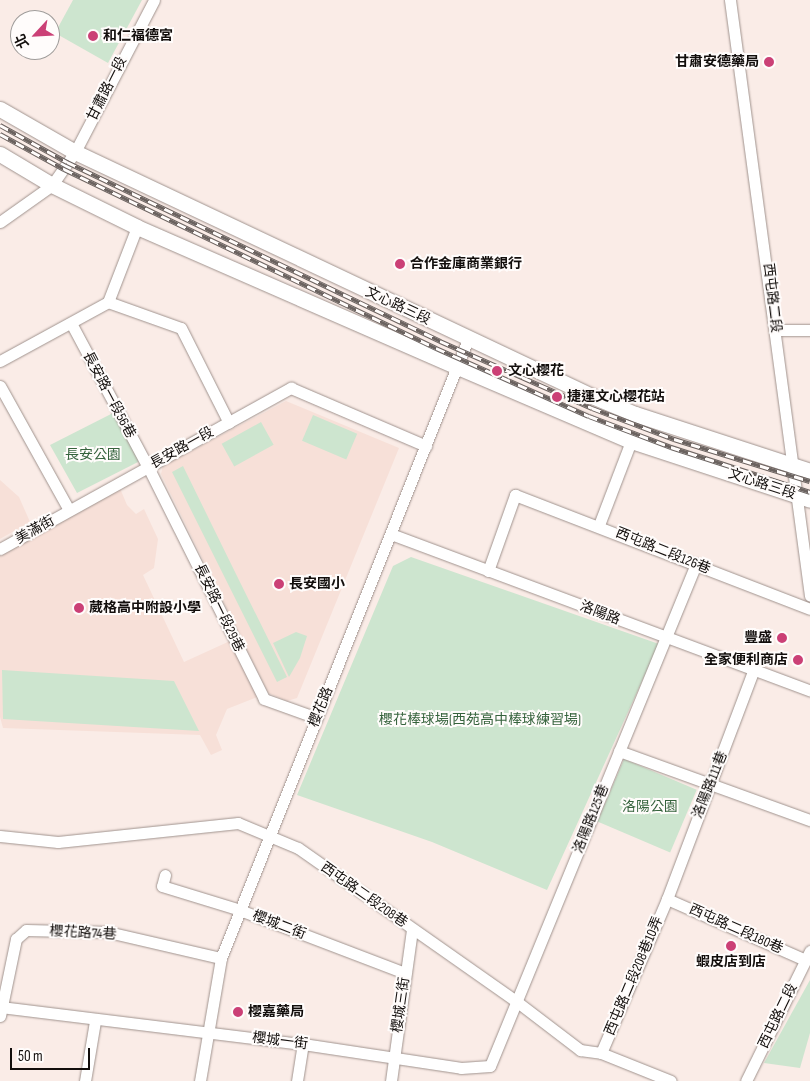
<!DOCTYPE html>
<html>
<head>
<meta charset="utf-8">
<style>
  body { margin:0 }
  #map { position:relative; width:810px; height:1081px; overflow:hidden; background:#faece7; font-family:"Sofia Sans Condensed","Noto Sans TC",sans-serif }
  div>[style] { position:absolute }
  [style*='--x'] { left:calc(var(--x)*1px); top:calc(var(--y)*1px); width:calc(var(--w)*1px); rotate:calc(var(--a)*1deg) }
  .built>* { inset:0; background:#f7e0d8 }
  .green>* { inset:0; background:#cde5cf; transform-origin:0 0 }
  .roads { filter:drop-shadow(0 0 1px #a0938e) drop-shadow(0 0 1px #a0938e) }
  .minor>* { height:11px; margin:-5.5px; padding:0 5.5px; transform-origin:5.5px; border-radius:5.5px; background:#fff }
  .major>* { height:15px; margin:-7.5px; padding:0 7.5px; transform-origin:7.5px; border-radius:7.5px; background:#fff }
  .rail>* { height:5px; margin-top:-2.5px; transform-origin:0; background:repeating-linear-gradient(90deg,#fffcfb 0 9px,#6b6360 0 18px); box-sizing:border-box; border-block:1px solid #6b6360 }
  .dots>* { width:14px; height:14px; translate:-50% -50%; box-sizing:border-box; border:2px solid #fffcfb; border-radius:50% }
  span { translate:-50% -50%; white-space:nowrap; text-align:center; line-height:1.15; -webkit-text-stroke:4px #fffcfb; paint-order:stroke }
  .poi-label { font-size:14px; color:#120e0c; font-weight:700 }
  .left { translate:0 -50%; text-align:left }
  .right { translate:-100% -50%; text-align:right }
  .street-label { font-size:14px; color:#120e0c }
  .park-label { font-size:14px; color:#36633d }
  .north { position:absolute; left:10px; top:10px; width:50px; height:50px; box-sizing:border-box; background:#fffcfb; border:1px solid #a09d9b; border-radius:50%; rotate:245deg; font-size:14px; font-weight:700; line-height:20px; text-align:center; color:#120e0c }
  .north::after { content:''; display:block; margin:auto; width:18px; height:22px; background:#cb4076; clip-path:polygon(50% 0,100% 100%,50% 72%,0 100%) }
  .scale { position:absolute; left:10px; top:1048px; width:80px; height:22px; box-sizing:border-box; border:2px solid #120e0c; border-top:0; padding-left:6px; font-size:15px; line-height:18px; white-space:nowrap; color:#120e0c; -webkit-text-stroke:4px #fffcfb; paint-order:stroke }
</style>
</head>
<body>
<div id="map">
  <div class="built">
    <div style="clip-path:polygon(286px 401px,399px 448px,297px 698px,287px 701px,268px 693px,161px 474px,163px 466px)"></div>
    <div style="clip-path:polygon(0 480px,19px 497px,30px 522px,0 539px)"></div>
    <div style="clip-path:polygon(119px 486px,127px 505px,136px 514px,144px 509px,158px 539px,154px 568px,143px 575px,184px 662px,230px 641px,257px 697px,227px 709px,216px 735px,222px 750px,211px 755px,200px 735px,3px 728px,0 717px,0 553px)"></div>
  </div>
  <div class="green">
    <div style="clip-path:polygon(73px 0,142px 0,108px 63px,55px 33px)"></div>
    <div style="clip-path:polygon(115px 412px,140px 452px,138px 462px,77px 493px,50px 445px)"></div>
    <div style="left:313px;top:415px;width:48px;height:28px;rotate:23deg"></div>
    <div style="left:261px;top:422px;width:26px;height:45px;rotate:61deg"></div>
    <div style="clip-path:polygon(183px 466px,235px 572px,287px 677px,277px 682px,172px 472px)"></div>
    <div style="clip-path:polygon(411px 557px,659px 644px,547px 890px,432px 842px,297px 795px,393px 566px)"></div>
    <div style="clip-path:polygon(296px 632px,307px 636px,300px 658px,289px 677px,273px 643px)"></div>
    <div style="clip-path:polygon(2px 670px,174px 681px,199px 731px,3px 719px)"></div>
    <div style="left:624px;top:759px;width:79px;height:68px;rotate:23deg"></div>
    <div style="clip-path:polygon(810px 980px,810px 1033px,800px 1068px,764px 1063px)"></div>
  </div>
  <div class="roads">
    <div class="minor">
      <div style="--x:730;--y:0;--w:601;--a:82.35"></div>
      <div style="--x:0;--y:222;--w:64;--a:-35.4"></div>
      <div style="--x:52;--y:185;--w:40;--a:-55.1"></div>
      <div style="--x:75;--y:152;--w:171;--a:-62.5"></div>
      <div style="--x:108;--y:302;--w:77;--a:19.6"></div>
      <div style="--x:181;--y:328;--w:106;--a:63.2"></div>
      <div style="--x:108;--y:302;--w:80;--a:-68.9"></div>
      <div style="--x:71;--y:323;--w:163;--a:61.9"></div>
      <div style="--x:148;--y:467;--w:259;--a:63.4"></div>
      <div style="--x:264;--y:699;--w:56;--a:19.7"></div>
      <div style="--x:776;--y:330;--w:34;--a:0"></div>
      <div style="--x:0;--y:361;--w:123;--a:-28.6"></div>
      <div style="--x:0;--y:386;--w:142;--a:60.9"></div>
      <div style="--x:599;--y:525;--w:90;--a:-69.1"></div>
      <div style="--x:391;--y:534;--w:447;--a:20.5"></div>
      <div style="--x:0;--y:549;--w:333;--a:-29"></div>
      <div style="--x:291;--y:388;--w:147;--a:23.2"></div>
      <div style="--x:488;--y:571;--w:81;--a:-70.4"></div>
      <div style="--x:515;--y:495;--w:316;--a:21.1"></div>
      <div style="--x:619;--y:751;--w:203;--a:19.9"></div>
      <div style="--x:0;--y:836;--w:58;--a:5.9"></div>
      <div style="--x:58;--y:842;--w:181;--a:-6"></div>
      <div style="--x:238;--y:823;--w:65;--a:22.6"></div>
      <div style="--x:298;--y:848;--w:266;--a:35.1"></div>
      <div style="--x:516;--y:1001;--w:81;--a:37.4"></div>
      <div style="--x:580;--y:1050;--w:21;--a:8"></div>
      <div style="--x:601;--y:1053;--w:75;--a:21.8"></div>
      <div style="--x:165;--y:875;--w:11;--a:105"></div>
      <div style="--x:162;--y:886;--w:82;--a:17.1"></div>
      <div style="--x:240;--y:910;--w:177;--a:20.9"></div>
      <div style="--x:667;--y:899;--w:151;--a:23.8"></div>
      <div style="--x:0;--y:1007;--w:305;--a:7"></div>
      <div style="--x:303;--y:1044;--w:160;--a:8.6"></div>
      <div style="--x:461;--y:1068;--w:29;--a:-4"></div>
      <div style="--x:490;--y:1066;--w:543;--a:-67.69"></div>
      <div style="--x:0;--y:1016;--w:79;--a:-78.3"></div>
      <div style="--x:16;--y:939;--w:13;--a:-42"></div>
      <div style="--x:26;--y:930;--w:82;--a:1.4"></div>
      <div style="--x:108;--y:932;--w:116;--a:13"></div>
      <div style="--x:601;--y:1053;--w:168;--a:-66.8"></div>
      <div style="--x:667;--y:899;--w:244;--a:-69.3"></div>
      <div style="--x:85;--y:1081;--w:61;--a:-80.5"></div>
      <div style="--x:200;--y:1081;--w:125;--a:-80.3"></div>
      <div style="--x:221;--y:958;--w:666;--a:-68.25"></div>
      <div style="--x:297;--y:1081;--w:37;--a:-81"></div>
      <div style="--x:391;--y:1081;--w:153;--a:-82.1"></div>
      <div style="--x:746;--y:1081;--w:145;--a:-63.8"></div>
    </div>
    <div class="major">
      <div style="--x:0;--y:109;--w:86;--a:29.8"></div>
      <div style="--x:75;--y:152;--w:572;--a:25.27"></div>
      <div style="--x:592;--y:396;--w:47;--a:22.7"></div>
      <div style="--x:635;--y:414;--w:184;--a:18"></div>
      <div style="--x:0;--y:154;--w:61;--a:30.8"></div>
      <div style="--x:52;--y:185;--w:95;--a:26.3"></div>
      <div style="--x:137;--y:227;--w:350;--a:23.6"></div>
      <div style="--x:458;--y:367;--w:188;--a:23.2"></div>
      <div style="--x:631;--y:441;--w:188;--a:18.2"></div>
    </div>
  </div>
  <div class="rail">
    <div style="--x:0;--y:125;--w:77;--a:28.9"></div>
    <div style="--x:67;--y:162;--w:414;--a:25.6"></div>
    <div style="--x:440;--y:341;--w:166;--a:23.8"></div>
    <div style="--x:592;--y:408;--w:88;--a:20.7"></div>
    <div style="--x:674;--y:439;--w:142;--a:17.2"></div>
    <div style="--x:0;--y:134;--w:73;--a:28.7"></div>
    <div style="--x:64;--y:169;--w:413;--a:25.7"></div>
    <div style="--x:436;--y:348;--w:167;--a:24"></div>
    <div style="--x:589;--y:416;--w:88;--a:20.7"></div>
    <div style="--x:671;--y:447;--w:146;--a:17.9"></div>
  </div>
  <div class="dots">
    <div style="left:93px;top:36px;background:#cb4076"></div>
    <div style="left:769px;top:62px;background:#cb4076"></div>
    <div style="left:400px;top:264px;background:#cb4076"></div>
    <div style="left:497px;top:371px;background:#cb4076"></div>
    <div style="left:557px;top:397px;background:#cb4076"></div>
    <div style="left:279px;top:584px;background:#cb4076"></div>
    <div style="left:79px;top:608px;background:#cb4076"></div>
    <div style="left:782px;top:638px;background:#cb4076"></div>
    <div style="left:798px;top:660px;background:#cb4076"></div>
    <div style="left:731px;top:946px;background:#cb4076"></div>
    <div style="left:238px;top:1012px;background:#cb4076"></div>
  </div>
  <div class="poi-label">
    <span class="left" style="left:103px;top:36px">和仁福德宮</span>
    <span class="right" style="left:759px;top:62px">甘肅安德藥局</span>
    <span class="left" style="left:410px;top:264px">合作金庫商業銀行</span>
    <span class="left" style="left:508px;top:371px">文心櫻花</span>
    <span class="left" style="left:567px;top:397px">捷運文心櫻花站</span>
    <span class="left" style="left:289px;top:584px">長安國小</span>
    <span class="left" style="left:89px;top:608px">葳格高中附設小學</span>
    <span class="right" style="left:772px;top:638px">豐盛</span>
    <span class="right" style="left:788px;top:660px">全家便利商店</span>
    <span style="left:731px;top:962px">蝦皮店到店</span>
    <span class="left" style="left:248px;top:1012px">櫻嘉藥局</span>
  </div>
  <div class="street-label">
    <span style="left:107px;top:89px;rotate:-63deg">甘肅路一段</span>
    <span style="left:772px;top:298px;rotate:83deg">西屯路二段</span>
    <span style="left:398px;top:306px;rotate:25deg">文心路三段</span>
    <span style="left:109px;top:395px;rotate:62deg">長安路一段56巷</span>
    <span style="left:182px;top:448px;rotate:-29deg">長安路一段</span>
    <span style="left:762px;top:484px;rotate:18deg">文心路三段</span>
    <span style="left:35px;top:530px;rotate:-29deg">美滿街</span>
    <span style="left:663px;top:551px;rotate:22deg">西屯路二段126巷</span>
    <span style="left:219px;top:608px;rotate:64deg">長安路一段29巷</span>
    <span style="left:600px;top:613px;rotate:21deg">洛陽路</span>
    <span style="left:321px;top:707px;rotate:-68deg">櫻花路</span>
    <span style="left:710px;top:785px;rotate:-68deg">洛陽路111巷</span>
    <span style="left:591px;top:819px;rotate:-68deg">洛陽路125巷</span>
    <span style="left:364px;top:895px;rotate:35deg">西屯路二段208巷</span>
    <span style="left:279px;top:925px;rotate:21deg">櫻城二街</span>
    <span style="left:736px;top:929px;rotate:24deg">西屯路二段180巷</span>
    <span style="left:83px;top:933px;rotate:3deg">櫻花路74巷</span>
    <span style="left:634px;top:976px;rotate:-67deg">西屯路二段208巷10弄</span>
    <span style="left:401px;top:1005px;rotate:-82deg">櫻城三街</span>
    <span style="left:778px;top:1016px;rotate:-64deg">西屯路二段</span>
    <span style="left:280px;top:1041px;rotate:7deg">櫻城一街</span>
  </div>
  <div class="park-label">
    <span style="left:93px;top:455px">長安公園</span>
    <span style="left:480px;top:720px">櫻花棒球場(西苑高中棒球練習場)</span>
    <span style="left:650px;top:807px">洛陽公園</span>
  </div>
  <div class="north">北</div>
  <div class="scale">50 m</div>
</div>
</body>
</html>
